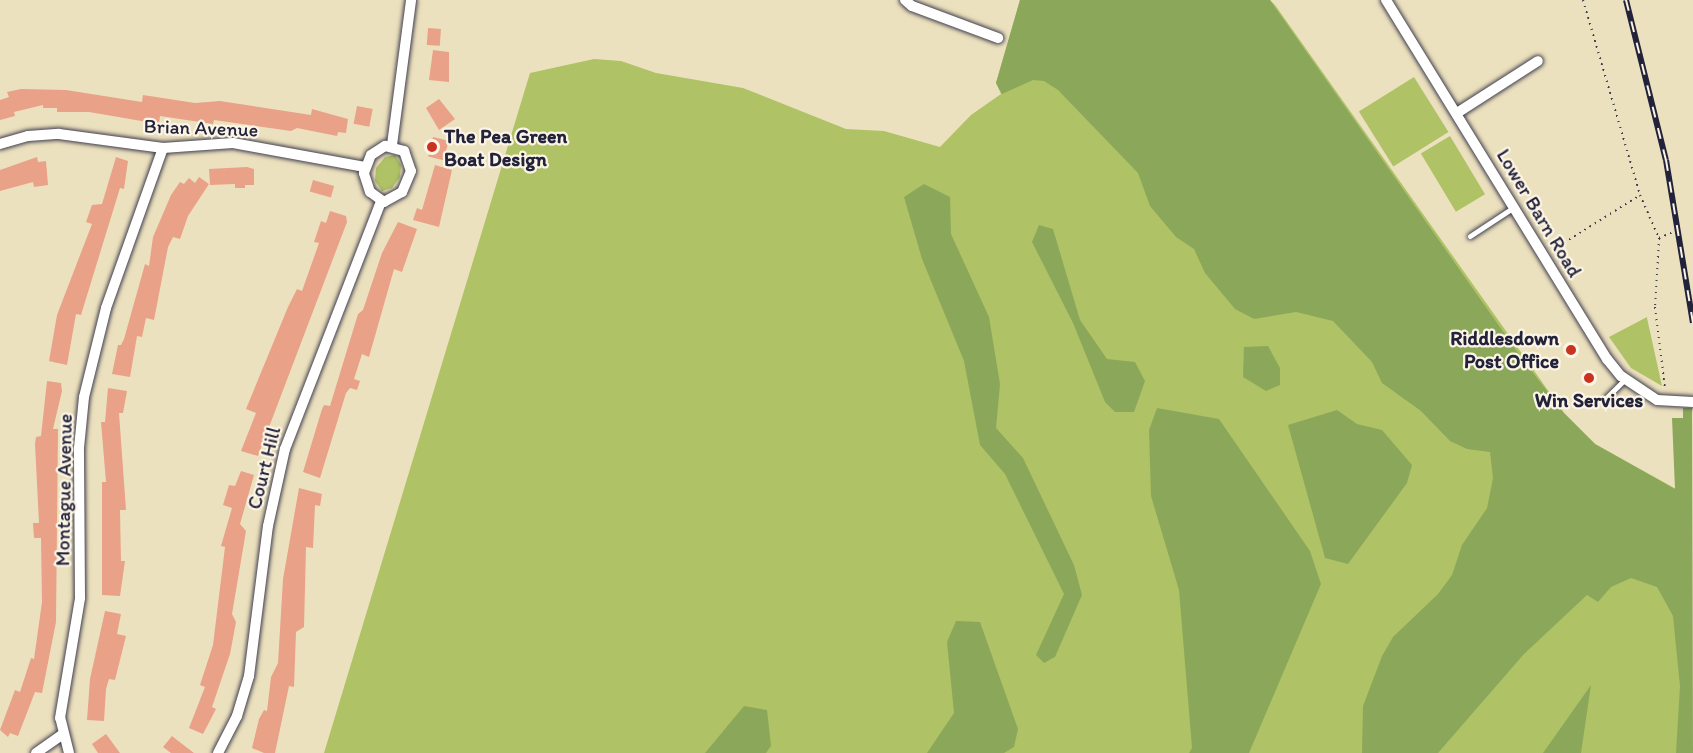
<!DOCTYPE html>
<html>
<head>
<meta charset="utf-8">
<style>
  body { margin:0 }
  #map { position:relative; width:1693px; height:753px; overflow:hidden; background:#ece1be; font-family:Itim,sans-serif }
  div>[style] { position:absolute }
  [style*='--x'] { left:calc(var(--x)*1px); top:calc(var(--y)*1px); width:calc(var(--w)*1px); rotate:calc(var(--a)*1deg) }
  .green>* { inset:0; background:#afc265; transform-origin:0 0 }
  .forest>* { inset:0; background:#8ba85a }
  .building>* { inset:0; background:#e9a188; transform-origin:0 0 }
  .path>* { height:2px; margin-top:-1px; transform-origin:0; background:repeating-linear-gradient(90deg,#403f4f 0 1.5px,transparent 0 6px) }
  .roads { filter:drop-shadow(0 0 2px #403f4f) drop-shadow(0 0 2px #403f4f) }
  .service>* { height:5px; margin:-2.5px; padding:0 2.5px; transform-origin:2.5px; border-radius:2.5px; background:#fff }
  .minor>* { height:10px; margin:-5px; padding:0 5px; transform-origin:5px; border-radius:5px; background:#fff }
  .rail>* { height:6px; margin-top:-3px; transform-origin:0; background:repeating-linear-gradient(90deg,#fcf5e5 0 11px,#22223b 0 22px); box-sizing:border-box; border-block:2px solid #22223b }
  .dots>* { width:16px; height:16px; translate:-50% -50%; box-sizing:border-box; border:3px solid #fcf5e5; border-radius:50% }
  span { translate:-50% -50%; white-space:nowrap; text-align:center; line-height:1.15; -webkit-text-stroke:4.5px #fcf5e5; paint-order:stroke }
  .street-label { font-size:20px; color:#22223b }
  .poi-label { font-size:20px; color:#22223b; font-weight:700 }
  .left { translate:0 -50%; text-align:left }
  .right { translate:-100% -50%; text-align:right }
</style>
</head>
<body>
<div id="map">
  <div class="green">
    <div style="clip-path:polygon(1020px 0,1270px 0,1275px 5px,1564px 413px,1595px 444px,1676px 489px,1687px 753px,324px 753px,530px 73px,594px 59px,621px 61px,656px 73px,743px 88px,846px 129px,884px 131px,940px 147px,971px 115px,1001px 94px,996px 83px)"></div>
    <div style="left:1414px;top:77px;width:65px;height:65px;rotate:58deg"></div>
    <div style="left:1450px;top:136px;width:68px;height:34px;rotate:59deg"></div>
    <div style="clip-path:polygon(395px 155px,401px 165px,400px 177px,392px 188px,382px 191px,375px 181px,376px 168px,385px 157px)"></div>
    <div style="clip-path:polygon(1647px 317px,1647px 318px,1662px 386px,1631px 368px,1609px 337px)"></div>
  </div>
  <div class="forest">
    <div style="clip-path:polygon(1020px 0,1270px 0,1521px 357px,1564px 413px,1595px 444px,1675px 489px,1672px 418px,1683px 418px,1683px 408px,1692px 408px,1693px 753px,1676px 753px,1680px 686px,1673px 616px,1657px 587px,1631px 578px,1611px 587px,1598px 602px,1587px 595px,1524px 654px,1438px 753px,1362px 753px,1363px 706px,1382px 656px,1393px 637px,1438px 594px,1452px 575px,1462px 545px,1487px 508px,1493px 478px,1490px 452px,1467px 449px,1450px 441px,1421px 411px,1382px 383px,1372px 362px,1333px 321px,1296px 312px,1254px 319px,1235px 309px,1205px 273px,1194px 249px,1176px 237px,1150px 206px,1138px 173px,1058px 90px,1044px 81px,1033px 80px,1002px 94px,996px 83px)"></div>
    <div style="clip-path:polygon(924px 184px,950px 197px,951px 234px,989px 317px,1000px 384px,996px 428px,1023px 458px,1074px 565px,1082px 595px,1055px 657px,1044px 663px,1036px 655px,1064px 594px,1005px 474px,980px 445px,964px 361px,922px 259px,904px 197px)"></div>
    <div style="clip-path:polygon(1039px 225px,1053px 229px,1080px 320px,1107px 359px,1135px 362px,1145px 381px,1134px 412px,1115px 412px,1105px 402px,1073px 323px,1032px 242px)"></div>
    <div style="clip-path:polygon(1268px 346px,1280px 368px,1280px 385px,1266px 391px,1243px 377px,1244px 347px)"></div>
    <div style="clip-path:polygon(1157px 408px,1219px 419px,1310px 551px,1321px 584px,1249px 753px,1189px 753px,1192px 748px,1179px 590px,1151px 496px,1149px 430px)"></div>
    <div style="clip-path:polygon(1337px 410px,1357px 424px,1382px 430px,1412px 465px,1407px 483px,1348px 564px,1325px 558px,1288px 425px)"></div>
    <div style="clip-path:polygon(956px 621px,980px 622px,1018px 729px,1014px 747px,1004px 753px,927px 753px,954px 713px,947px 642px)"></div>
    <div style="clip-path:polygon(1591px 685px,1581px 753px,1543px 753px)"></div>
    <div style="clip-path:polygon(744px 706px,767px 710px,771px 746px,766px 753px,705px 753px)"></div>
  </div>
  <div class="building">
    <div style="left:428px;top:28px;width:13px;height:17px;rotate:4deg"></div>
    <div style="clip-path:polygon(433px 50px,449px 52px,449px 82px,429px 80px)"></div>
    <div style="clip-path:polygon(21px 89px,66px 90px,142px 102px,143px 95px,195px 103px,220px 101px,311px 115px,312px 109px,348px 119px,346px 133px,338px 132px,337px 136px,297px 128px,291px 131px,214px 120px,213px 124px,160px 116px,159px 124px,89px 112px,57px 112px,57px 108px,43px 108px,43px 105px,14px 112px,15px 116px,0 120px,0 100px,9px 97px,7px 92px)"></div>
    <div style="clip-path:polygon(439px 99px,455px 119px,439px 130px,426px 108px)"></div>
    <div style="left:357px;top:106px;width:16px;height:18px;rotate:11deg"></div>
    <div style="left:433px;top:137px;width:16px;height:20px;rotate:14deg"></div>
    <div style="clip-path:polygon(37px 157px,38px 162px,46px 161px,48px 185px,34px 187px,33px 182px,0 191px,0 170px)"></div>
    <div style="clip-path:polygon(116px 157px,128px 161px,124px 189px,120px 188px,81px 315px,76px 314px,67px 365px,53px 362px,49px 361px,57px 315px,92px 224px,86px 222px,92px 205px,102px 204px)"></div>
    <div style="clip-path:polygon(435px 165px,452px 170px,439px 227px,413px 220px,417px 208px,422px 210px)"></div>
    <div style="clip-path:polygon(247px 167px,254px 169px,254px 185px,245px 185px,245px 188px,235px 188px,235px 184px,210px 185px,209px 169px)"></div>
    <div style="clip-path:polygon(199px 177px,209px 184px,188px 216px,180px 239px,173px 237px,168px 247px,154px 320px,146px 318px,142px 337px,137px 336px,130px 377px,112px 374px,118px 345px,121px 345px,124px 339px,145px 264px,149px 266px,153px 237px,171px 195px,180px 182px,184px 184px,189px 178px,195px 183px)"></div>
    <div style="left:313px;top:180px;width:22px;height:12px;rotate:16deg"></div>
    <div style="clip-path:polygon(330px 211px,346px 216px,347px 222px,258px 456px,241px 451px,256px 413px,246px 409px,288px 307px,297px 289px,302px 291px,319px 243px,314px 242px,321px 221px,326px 223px)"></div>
    <div style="clip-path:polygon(398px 222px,417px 229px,402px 272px,394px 269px,369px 357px,362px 354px,354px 379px,360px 381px,357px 390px,350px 388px,346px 393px,320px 478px,303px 472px,322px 409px,324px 405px,330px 406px,358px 314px,363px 310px,382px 253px)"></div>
    <div style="clip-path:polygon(47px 381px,61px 383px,62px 391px,53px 429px,58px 429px,56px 622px,42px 693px,35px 692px,18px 736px,10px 733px,8px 737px,0 730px,15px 690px,20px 692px,31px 658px,34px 659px,42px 602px,41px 538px,34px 538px,33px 523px,39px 523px,35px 444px,36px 437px,41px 436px)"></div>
    <div style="clip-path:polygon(108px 388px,127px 391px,123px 413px,119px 413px,126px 510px,120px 510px,121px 561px,125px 561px,120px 596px,102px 595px,102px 482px,106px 482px,101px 422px,105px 422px)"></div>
    <div style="clip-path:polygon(241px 471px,254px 475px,240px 524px,246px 531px,232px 614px,236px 622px,230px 654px,212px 707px,216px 709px,203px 734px,189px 728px,205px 687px,200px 685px,213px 645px,225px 547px,221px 546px,232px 508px,223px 505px,229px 485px,235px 486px)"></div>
    <div style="clip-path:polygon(299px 488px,322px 494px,320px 506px,315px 505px,313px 548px,306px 547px,304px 627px,296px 632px,294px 687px,289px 686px,275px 753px,264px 753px,252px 748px,259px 719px,264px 710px,267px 711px,271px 677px,278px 663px,283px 579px)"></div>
    <div style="clip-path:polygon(105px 611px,121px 614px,117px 634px,126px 636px,115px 680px,109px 679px,106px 689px,104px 721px,87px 720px,90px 679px)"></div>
    <div style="clip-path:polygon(106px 734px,120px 753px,98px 753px,92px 744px)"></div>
    <div style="clip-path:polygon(172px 736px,177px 740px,194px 753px,171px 753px,163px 747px)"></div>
  </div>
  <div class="path">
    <div style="--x:1583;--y:0;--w:203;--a:73.7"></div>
    <div style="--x:1640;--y:195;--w:47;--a:66.2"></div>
    <div style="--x:1659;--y:238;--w:69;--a:93.3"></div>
    <div style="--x:1655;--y:307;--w:82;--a:83"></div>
    <div style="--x:1659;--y:238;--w:15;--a:-23"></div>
    <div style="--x:1554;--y:249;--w:102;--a:-32.1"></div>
  </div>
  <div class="roads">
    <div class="service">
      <div style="--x:1470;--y:236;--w:53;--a:-33.4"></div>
      <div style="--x:1606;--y:398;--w:27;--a:-45"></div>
    </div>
    <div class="minor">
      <div style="--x:905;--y:0;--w:9;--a:41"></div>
      <div style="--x:912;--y:6;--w:92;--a:20.4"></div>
      <div style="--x:1386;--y:0;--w:422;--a:58.4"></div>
      <div style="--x:1607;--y:359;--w:22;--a:51"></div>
      <div style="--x:1621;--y:376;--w:43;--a:33.7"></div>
      <div style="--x:1657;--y:400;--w:36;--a:3"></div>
      <div style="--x:1457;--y:113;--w:96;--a:-32.7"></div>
      <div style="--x:0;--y:144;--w:29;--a:-16"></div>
      <div style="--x:28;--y:136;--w:31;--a:-4"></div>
      <div style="--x:59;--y:134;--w:105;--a:7.7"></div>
      <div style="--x:163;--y:148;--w:70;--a:-4.1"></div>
      <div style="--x:233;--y:143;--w:134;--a:10.3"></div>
      <div style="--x:392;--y:145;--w:146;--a:-82.5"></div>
      <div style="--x:385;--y:146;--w:20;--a:15"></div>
      <div style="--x:404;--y:151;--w:21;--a:71"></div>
      <div style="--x:411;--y:171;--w:23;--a:113"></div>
      <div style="--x:402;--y:192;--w:21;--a:151"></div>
      <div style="--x:384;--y:202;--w:17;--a:-144"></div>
      <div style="--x:370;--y:192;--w:20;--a:-108"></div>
      <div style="--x:364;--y:173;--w:19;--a:-69"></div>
      <div style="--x:371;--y:155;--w:17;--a:-33"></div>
      <div style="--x:36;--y:753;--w:32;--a:-35"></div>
      <div style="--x:69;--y:753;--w:36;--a:-104"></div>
      <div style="--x:60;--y:718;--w:122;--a:-80.5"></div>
      <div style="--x:80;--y:598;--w:150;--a:-90.4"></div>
      <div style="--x:79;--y:448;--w:51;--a:-84.4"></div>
      <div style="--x:84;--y:397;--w:92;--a:-76.1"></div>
      <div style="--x:106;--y:308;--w:170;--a:-70.4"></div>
      <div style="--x:218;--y:753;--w:42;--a:-62.8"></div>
      <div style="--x:237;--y:716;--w:42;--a:-73.3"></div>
      <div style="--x:249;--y:676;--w:151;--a:-82.8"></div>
      <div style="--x:268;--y:526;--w:79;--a:-77.6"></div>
      <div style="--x:285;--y:449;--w:266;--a:-68.8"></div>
    </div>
  </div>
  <div class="rail">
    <div style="--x:1626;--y:0;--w:165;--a:76"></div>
    <div style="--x:1666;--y:160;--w:165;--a:80.6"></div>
  </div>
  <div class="dots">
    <div style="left:432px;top:147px;background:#c8321e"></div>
    <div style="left:1571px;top:350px;background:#c8321e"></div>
    <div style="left:1589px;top:378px;background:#c8321e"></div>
  </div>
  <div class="street-label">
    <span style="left:201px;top:128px;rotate:2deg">Brian Avenue</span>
    <span style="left:1539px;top:213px;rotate:59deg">Lower Barn Road</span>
    <span style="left:264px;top:468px;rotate:-76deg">Court Hill</span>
    <span style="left:64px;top:490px;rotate:-89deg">Montague Avenue</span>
  </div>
  <div class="poi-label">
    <span class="left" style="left:444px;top:148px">The Pea Green<br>Boat Design</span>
    <span class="right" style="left:1559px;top:350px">Riddlesdown<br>Post Office</span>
    <span style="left:1589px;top:400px">Win Services</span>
  </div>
</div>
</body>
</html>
